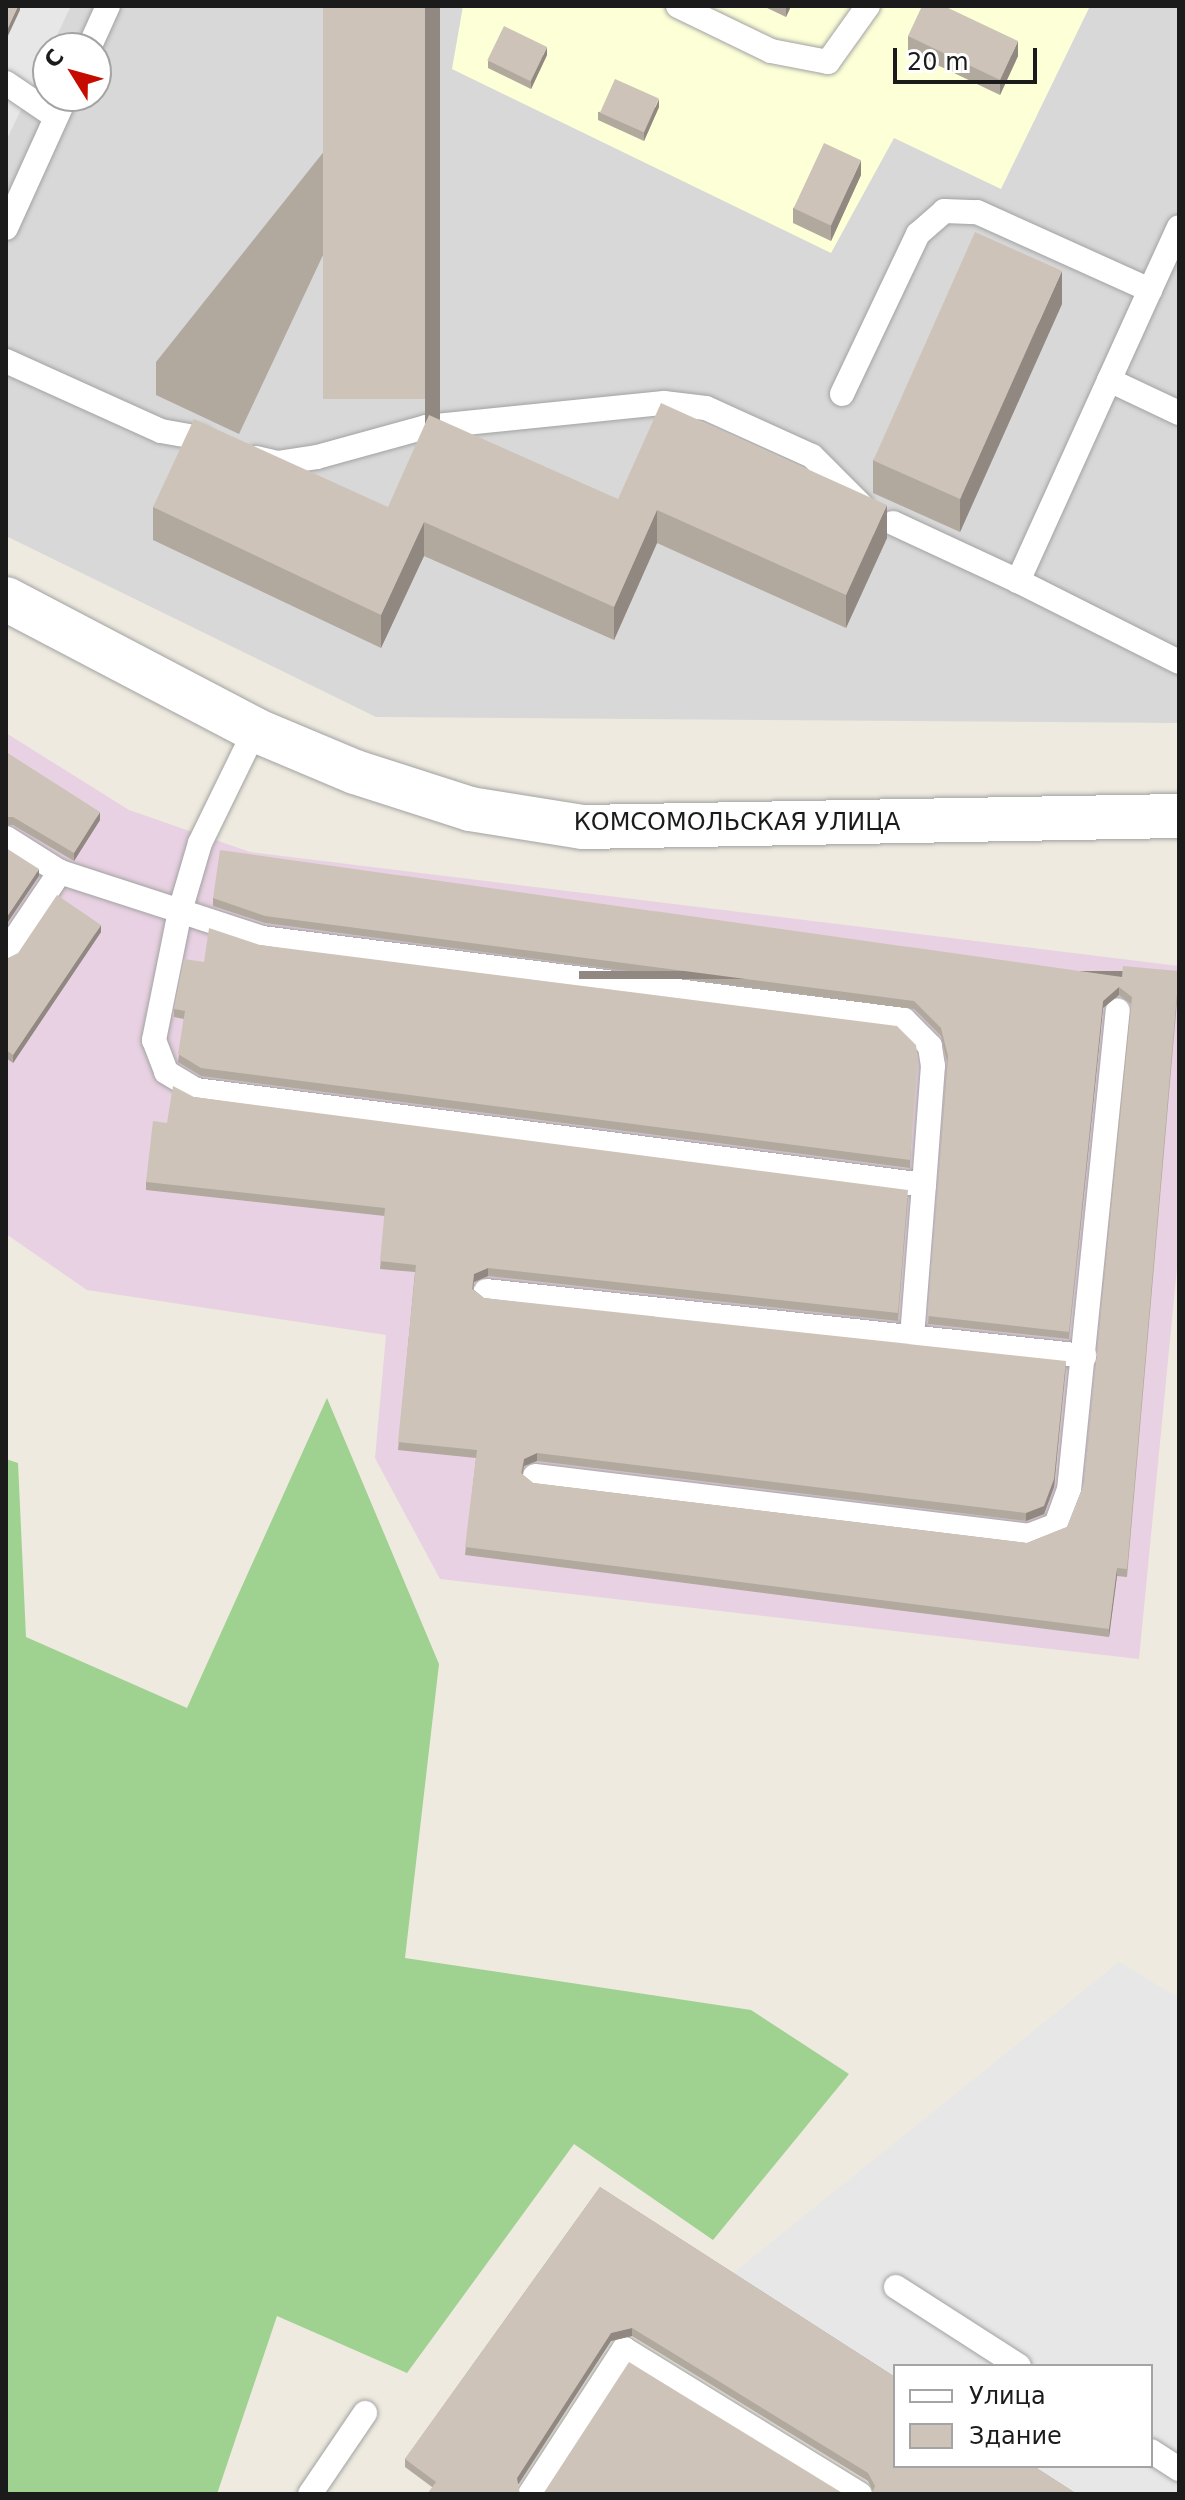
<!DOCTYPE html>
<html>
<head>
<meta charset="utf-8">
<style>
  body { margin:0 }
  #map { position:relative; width:1185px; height:2500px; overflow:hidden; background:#eeeadf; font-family:"DejaVu Sans",sans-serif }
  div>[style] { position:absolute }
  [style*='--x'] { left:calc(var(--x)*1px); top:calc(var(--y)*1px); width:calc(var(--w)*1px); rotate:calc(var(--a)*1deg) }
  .residential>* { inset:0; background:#d9d8d8 }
  .industrial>* { inset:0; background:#e8d1e2 }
  .education>* { inset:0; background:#fdffd7 }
  .forest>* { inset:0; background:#9fd190 }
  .parking>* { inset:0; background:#e7e7e7 }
  .roads { filter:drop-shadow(0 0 2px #a2a2a2) drop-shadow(0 0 2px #a2a2a2) }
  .lane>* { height:24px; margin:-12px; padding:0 12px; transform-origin:12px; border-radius:12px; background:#fff }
  .street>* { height:44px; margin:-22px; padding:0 22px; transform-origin:22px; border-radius:22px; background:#fff }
  .wall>* { inset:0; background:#b1a89e }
  .shaded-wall>* { inset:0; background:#908881; transform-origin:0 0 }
  .building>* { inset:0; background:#cec3b8; transform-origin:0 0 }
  span { translate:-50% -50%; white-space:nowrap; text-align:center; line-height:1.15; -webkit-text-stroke:6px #fff; paint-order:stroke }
  .street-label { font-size:24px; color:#1b1b1b }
  .frame { position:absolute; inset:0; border:8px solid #1b1b1b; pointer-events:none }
  .legend { position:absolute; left:893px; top:2364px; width:260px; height:104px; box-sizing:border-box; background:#fff; border:2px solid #a4a4a4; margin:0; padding:10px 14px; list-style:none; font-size:24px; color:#1b1b1b }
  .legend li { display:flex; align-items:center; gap:16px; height:40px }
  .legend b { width:40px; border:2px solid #a4a4a4 }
  .north { position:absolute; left:32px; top:32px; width:80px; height:80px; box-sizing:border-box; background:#fff; border:2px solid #a4a4a4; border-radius:50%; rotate:307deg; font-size:22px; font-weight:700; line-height:32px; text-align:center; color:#1b1b1b }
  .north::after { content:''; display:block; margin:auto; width:28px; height:36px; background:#c60c00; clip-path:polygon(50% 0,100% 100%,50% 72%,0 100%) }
  .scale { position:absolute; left:893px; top:48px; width:144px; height:36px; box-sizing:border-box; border:4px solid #1b1b1b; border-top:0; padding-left:10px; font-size:24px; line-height:28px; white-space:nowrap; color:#1b1b1b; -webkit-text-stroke:6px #fff; paint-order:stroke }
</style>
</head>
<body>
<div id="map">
  <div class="residential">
    <div style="clip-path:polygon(evenodd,6px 6px,1179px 6px,1179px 723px,376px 717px,6px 536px,6px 6px,48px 48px,96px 48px,96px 96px,48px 96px,48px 48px)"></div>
  </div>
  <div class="industrial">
    <div style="clip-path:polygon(6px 733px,129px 810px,250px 852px,1179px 966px,1179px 1247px,1139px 1659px,440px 1579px,375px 1458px,386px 1335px,87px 1290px,6px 1234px)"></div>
  </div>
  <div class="education">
    <div style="clip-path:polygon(463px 6px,1090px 6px,1001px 189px,894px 138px,831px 253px,452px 69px)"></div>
  </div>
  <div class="forest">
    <div style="clip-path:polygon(327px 1398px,439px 1664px,405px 1958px,751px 2010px,849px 2074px,713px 2240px,574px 2144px,407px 2373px,277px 2316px,217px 2494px,6px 2494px,6px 1459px,18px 1463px,26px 1637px,187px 1708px)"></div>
  </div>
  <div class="parking">
    <div style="clip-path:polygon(6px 6px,71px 6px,6px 141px)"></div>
    <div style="clip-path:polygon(1119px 1962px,1179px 1998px,1179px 2494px,1075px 2494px,1031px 2466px,1151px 2466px,1151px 2366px,895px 2366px,895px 2378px,732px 2274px)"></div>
  </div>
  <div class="roads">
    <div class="lane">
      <div style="--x:678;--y:6;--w:103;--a:25.8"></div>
      <div style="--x:771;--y:51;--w:58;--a:10.9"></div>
      <div style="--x:828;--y:62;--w:69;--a:-54.5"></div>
      <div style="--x:89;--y:48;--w:46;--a:-65.7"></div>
      <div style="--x:6;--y:83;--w:60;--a:34.2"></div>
      <div style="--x:6;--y:228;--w:145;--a:-65.6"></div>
      <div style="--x:1150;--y:290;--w:69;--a:-65.3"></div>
      <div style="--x:6;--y:361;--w:170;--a:24.3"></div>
      <div style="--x:161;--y:431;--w:40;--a:10"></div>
      <div style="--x:1109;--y:380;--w:77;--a:25.2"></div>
      <div style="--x:842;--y:394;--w:177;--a:-64.6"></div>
      <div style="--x:918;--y:234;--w:35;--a:-41"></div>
      <div style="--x:944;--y:211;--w:33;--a:2"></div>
      <div style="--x:977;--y:212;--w:190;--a:24.3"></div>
      <div style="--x:1150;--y:290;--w:320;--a:114.4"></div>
      <div style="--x:1018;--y:581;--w:180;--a:26.7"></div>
      <div style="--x:256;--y:458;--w:22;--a:13"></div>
      <div style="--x:277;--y:463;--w:40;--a:-8.5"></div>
      <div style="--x:317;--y:457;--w:113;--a:-15.4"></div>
      <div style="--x:426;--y:427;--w:239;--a:-5.8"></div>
      <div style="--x:664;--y:403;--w:42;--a:6.8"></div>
      <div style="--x:706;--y:408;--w:116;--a:24.4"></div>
      <div style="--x:812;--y:456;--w:71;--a:45"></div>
      <div style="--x:893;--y:523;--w:138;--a:24.9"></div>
      <div style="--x:6;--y:838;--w:64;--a:32.2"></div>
      <div style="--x:60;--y:872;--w:126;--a:18"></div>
      <div style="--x:180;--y:911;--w:71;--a:-73.6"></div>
      <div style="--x:200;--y:843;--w:126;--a:-64"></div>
      <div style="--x:6;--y:952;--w:97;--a:-56"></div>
      <div style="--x:486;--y:1291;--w:602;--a:6.2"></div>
      <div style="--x:912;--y:1337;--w:152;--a:-85.5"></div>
      <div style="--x:924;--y:1185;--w:119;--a:-85.7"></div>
      <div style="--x:933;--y:1066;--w:20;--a:-99"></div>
      <div style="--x:930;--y:1046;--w:37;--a:-135"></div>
      <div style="--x:904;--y:1020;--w:647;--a:-172.72"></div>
      <div style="--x:262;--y:938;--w:86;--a:-161.8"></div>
      <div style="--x:180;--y:911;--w:132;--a:101.4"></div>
      <div style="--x:154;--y:1040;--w:34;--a:69"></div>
      <div style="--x:166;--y:1072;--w:35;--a:31"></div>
      <div style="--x:196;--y:1090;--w:734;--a:7.43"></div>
      <div style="--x:535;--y:1476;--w:497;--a:6.9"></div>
      <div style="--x:1028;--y:1536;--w:30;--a:-21"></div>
      <div style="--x:1056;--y:1525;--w:37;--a:-70"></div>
      <div style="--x:1069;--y:1490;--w:482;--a:-84.2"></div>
      <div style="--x:896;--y:2287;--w:146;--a:32.7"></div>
      <div style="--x:1151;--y:2451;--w:33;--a:33"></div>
      <div style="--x:310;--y:2494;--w:98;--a:-55.8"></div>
      <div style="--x:530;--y:2494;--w:173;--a:-57"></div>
      <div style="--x:624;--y:2349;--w:277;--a:31.6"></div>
    </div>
    <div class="street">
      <div style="--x:6;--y:599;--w:281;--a:27.7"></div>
      <div style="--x:255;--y:730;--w:108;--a:22.8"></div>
      <div style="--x:355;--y:772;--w:121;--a:17.8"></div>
      <div style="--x:470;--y:809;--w:114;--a:9.1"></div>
      <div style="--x:583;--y:827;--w:596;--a:-1.06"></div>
    </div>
  </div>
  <div class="wall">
    <div style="clip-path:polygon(440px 6px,239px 434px,156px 395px,156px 362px)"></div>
    <div style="clip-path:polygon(763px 6px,791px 6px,786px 17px)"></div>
    <div style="clip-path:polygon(908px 36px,1018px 56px,1000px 95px,908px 51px)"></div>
    <div style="clip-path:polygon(547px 55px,531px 89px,488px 68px,488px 61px)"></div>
    <div style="clip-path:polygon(659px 107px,644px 141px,598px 120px,598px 112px)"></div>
    <div style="clip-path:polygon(861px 175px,831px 241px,793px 223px,793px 208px)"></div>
    <div style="clip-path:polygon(1062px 304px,960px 532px,873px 493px,873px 460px)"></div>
    <div style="clip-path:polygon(618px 499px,887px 538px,846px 628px,657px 543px,614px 640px,424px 556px,381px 648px,153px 540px,153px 507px,388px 507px)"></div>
    <div style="clip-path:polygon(6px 752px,100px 820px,74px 861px,13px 825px,6px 825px)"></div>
    <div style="clip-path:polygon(213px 898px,1122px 977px,1179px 979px,1127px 1577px,1117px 1576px,1109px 1637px,465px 1555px,476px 1458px,398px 1450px,415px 1272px,380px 1269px,385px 1216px,146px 1190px,146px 1182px,167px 1123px,194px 1097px,908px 1198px,898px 1321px,488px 1276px,474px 1282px,473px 1289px,484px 1298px,1066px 1369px,1054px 1487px,1044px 1514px,1026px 1521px,537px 1461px,524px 1466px,522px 1474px,533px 1483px,1027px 1543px,1067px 1527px,1084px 1484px,1131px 1004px,1119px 995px,1103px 1008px,1069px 1339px,928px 1324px,947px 1062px,941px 1036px,914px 1009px,265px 923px,213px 906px)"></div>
    <div style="clip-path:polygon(101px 932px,13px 1063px,6px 1058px,6px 959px)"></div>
    <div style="clip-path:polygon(260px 945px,916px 1045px,910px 1168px,201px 1076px,178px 1062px,184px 1019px,174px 1017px,174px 1009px,204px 962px)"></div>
    <div style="clip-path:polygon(600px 2187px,1077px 2494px,873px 2491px,868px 2481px,632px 2336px,611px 2341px,519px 2484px,432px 2487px,405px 2467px,405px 2459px)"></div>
  </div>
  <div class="shaded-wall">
    <div style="clip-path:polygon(18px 6px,20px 6px,20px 10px,6px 40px,6px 32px)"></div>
    <div style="left:425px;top:6px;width:15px;height:437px"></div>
    <div style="clip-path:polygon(786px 6px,791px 6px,786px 17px)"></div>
    <div style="clip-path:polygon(1018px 41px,1018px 56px,1000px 95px,1000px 80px)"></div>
    <div style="clip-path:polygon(547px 47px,547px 55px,531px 89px,531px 81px)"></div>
    <div style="clip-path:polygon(659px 99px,659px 107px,644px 141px,644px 133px)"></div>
    <div style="clip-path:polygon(861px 160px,861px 175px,831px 241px,831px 226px)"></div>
    <div style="clip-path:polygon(1062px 271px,1062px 304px,960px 532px,960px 499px)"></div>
    <div style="clip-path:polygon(887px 505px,887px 538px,846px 628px,846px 595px)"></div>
    <div style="clip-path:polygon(657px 510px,657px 543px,614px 640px,614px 607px)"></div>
    <div style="clip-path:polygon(424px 522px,424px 556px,381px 648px,381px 615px)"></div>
    <div style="clip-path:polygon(100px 812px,100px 820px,74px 861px,74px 853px)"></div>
    <div style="clip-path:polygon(39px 869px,39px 876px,6px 925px,6px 918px)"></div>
    <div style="clip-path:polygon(101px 925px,101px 932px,13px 1063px,13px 1055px)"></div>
    <div style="left:1179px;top:971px;width:8px;height:600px;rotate:90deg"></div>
    <div style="clip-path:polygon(1119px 987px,1119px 995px,1103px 1008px,1069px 1339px,1103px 1001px)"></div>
    <div style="clip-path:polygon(488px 1268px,488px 1276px,474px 1282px,472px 1296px,474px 1274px)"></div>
    <div style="clip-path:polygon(1066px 1361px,1054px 1487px,1044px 1514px,1026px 1521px,1026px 1513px)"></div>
    <div style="clip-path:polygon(537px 1453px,537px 1461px,524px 1466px,521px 1481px,524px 1459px)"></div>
    <div style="clip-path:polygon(1117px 1568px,1117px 1576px,1109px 1637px,1109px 1629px)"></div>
    <div style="clip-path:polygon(632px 2328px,632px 2336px,611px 2341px,517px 2486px,517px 2478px,611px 2333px)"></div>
  </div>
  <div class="building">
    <div style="clip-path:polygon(6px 6px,18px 6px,6px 32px)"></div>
    <div style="left:323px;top:6px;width:102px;height:393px"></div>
    <div style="clip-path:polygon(922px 6px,944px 6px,1018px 41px,1000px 80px,908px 36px)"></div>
    <div style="left:504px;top:26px;width:48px;height:38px;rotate:26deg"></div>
    <div style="left:615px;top:79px;width:48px;height:37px;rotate:24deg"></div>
    <div style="left:824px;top:143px;width:41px;height:72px;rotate:25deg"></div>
    <div style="left:975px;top:232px;width:95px;height:250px;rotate:24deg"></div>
    <div style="clip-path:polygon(661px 403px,887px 505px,846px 595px,657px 510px,614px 607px,424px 522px,381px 615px,153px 507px,194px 419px,388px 507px,429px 415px,618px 499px)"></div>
    <div style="clip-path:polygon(6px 752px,100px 812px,74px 853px,13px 817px,6px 817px)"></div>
    <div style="clip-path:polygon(6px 848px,39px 869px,6px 918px)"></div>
    <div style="clip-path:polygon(220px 850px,1122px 977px,1123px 966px,1179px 971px,1127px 1569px,1117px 1568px,1109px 1629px,465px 1547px,477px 1450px,398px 1442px,416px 1265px,380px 1261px,385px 1208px,146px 1182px,153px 1121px,167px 1123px,173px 1086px,194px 1097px,908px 1190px,898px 1313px,488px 1268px,474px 1274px,472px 1289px,484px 1298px,1066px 1361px,1054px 1479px,1044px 1506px,1026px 1513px,537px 1453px,524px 1459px,521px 1473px,533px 1483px,1027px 1543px,1067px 1527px,1084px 1484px,1132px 997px,1119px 987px,1103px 1001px,1069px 1332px,928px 1316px,948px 1056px,941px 1028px,914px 1001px,265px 916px,213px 898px)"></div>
    <div style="clip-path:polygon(57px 895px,101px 925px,13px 1055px,6px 1050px,6px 959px,18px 953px)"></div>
    <div style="clip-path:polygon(209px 928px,260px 945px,897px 1026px,916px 1045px,918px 1059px,910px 1160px,201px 1068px,178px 1054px,185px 1011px,174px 1009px,184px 959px,204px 962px)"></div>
    <div style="clip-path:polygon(600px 2187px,895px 2377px,895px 2466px,1033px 2466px,1077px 2494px,872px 2494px,875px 2486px,868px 2473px,632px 2328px,611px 2333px,517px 2478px,520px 2494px,427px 2494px,436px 2482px,405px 2459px)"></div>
    <div style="clip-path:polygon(629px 2362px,844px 2494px,543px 2494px)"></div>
  </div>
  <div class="street-label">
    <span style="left:737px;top:823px">КОМСОМОЛЬСКАЯ УЛИЦА</span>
  </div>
  <div class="frame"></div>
  <ul class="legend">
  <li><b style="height:10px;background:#fff"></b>Улица</li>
  <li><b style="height:22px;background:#cec3b8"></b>Здание</li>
  </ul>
  <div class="north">С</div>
  <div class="scale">20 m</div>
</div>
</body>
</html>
